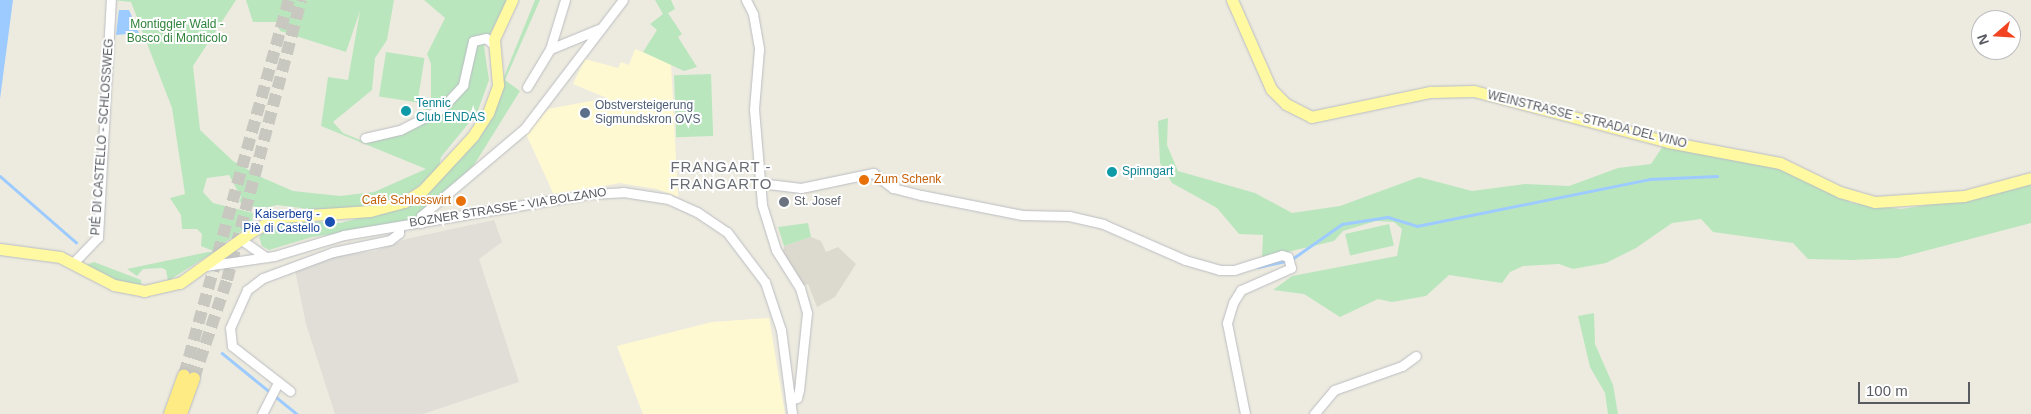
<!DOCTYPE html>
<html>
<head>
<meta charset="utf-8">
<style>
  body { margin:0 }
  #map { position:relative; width:2031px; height:414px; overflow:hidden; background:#edebdf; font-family:Helvetica,sans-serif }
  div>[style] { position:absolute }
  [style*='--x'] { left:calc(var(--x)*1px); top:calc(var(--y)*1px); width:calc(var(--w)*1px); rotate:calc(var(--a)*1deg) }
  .commercial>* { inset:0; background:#fff9d2 }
  .industrial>* { inset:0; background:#e0ded7 }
  .education>* { inset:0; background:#dcdace }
  .green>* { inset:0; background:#bae6be; transform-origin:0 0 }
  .water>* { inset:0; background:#9dcbff }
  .stream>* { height:2.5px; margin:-1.25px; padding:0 1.25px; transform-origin:1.25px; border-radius:1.25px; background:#9dcbff }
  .highway-tunnel>* { height:12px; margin-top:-6px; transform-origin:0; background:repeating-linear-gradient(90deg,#c8c7c0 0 12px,transparent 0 18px) }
  .roads { filter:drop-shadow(0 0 1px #babcc2) drop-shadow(0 0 1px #babcc2) }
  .minor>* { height:9px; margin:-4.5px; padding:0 4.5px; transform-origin:4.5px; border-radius:4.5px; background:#fff }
  .major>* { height:11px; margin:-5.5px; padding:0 5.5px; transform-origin:5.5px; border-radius:5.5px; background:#fff9a2 }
  .highway>* { height:12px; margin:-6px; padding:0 6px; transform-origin:6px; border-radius:6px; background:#ffeb84 }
  .dots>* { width:14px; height:14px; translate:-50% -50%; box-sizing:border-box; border:2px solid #fff; border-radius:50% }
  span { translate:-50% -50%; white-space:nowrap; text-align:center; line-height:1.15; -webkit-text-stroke:4px #fff; paint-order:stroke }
  .park-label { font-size:12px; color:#2f823b }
  .culture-label { font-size:12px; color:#0d838f }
  .left { translate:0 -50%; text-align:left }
  .service-label { font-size:12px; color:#4e5e75 }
  .street-label { font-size:12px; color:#585b61 }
  .food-label { font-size:12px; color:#c56008 }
  .right { translate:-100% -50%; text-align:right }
  .worship-label { font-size:12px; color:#5b616d }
  .transit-label { font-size:12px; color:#164399 }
  .quarter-label { font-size:15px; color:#696d73; letter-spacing:1px }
  .north { position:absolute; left:1971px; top:10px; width:50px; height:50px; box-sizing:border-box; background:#fff; border:1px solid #bcbdc0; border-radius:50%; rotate:251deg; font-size:14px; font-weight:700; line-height:20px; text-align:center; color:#585b61 }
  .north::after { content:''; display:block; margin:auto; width:18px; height:22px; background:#f24420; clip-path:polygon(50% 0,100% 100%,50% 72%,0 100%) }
  .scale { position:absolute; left:1858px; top:382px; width:112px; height:22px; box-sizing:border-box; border:2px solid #585b61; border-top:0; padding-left:6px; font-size:15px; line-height:18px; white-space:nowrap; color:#585b61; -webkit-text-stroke:4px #fff; paint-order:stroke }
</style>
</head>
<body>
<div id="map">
  <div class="commercial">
    <div style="clip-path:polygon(635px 49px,671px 64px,678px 197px,657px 189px,620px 183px,554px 195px,526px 134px,548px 109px,607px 98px,573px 84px,585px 59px,618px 68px,621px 62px,629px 65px)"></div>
    <div style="clip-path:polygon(769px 318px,785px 414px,643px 414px,617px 346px,712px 322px)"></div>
  </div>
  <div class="industrial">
    <div style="clip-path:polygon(494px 220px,502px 242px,479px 259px,519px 382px,423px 414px,335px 414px,306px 324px,295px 270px,330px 257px,376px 251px,406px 239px)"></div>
  </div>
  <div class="education">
    <div style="clip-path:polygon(811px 237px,821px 241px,826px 252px,838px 247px,856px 264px,835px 297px,817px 307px,808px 284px,802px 286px,783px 253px,784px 246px)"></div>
  </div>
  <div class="green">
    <div style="clip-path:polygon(236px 0,193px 66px,200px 130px,233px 161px,263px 178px,293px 191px,340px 196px,374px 192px,426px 169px,321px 126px,328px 77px,348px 80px,360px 11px,346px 52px,280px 31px,276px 22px,253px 22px,246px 0,394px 0,387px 40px,375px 58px,372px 90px,333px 122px,343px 133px,365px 142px,414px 123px,431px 102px,431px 64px,427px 54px,445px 18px,424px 0,507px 0,484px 46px,489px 80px,477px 113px,441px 157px,439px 167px,418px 187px,384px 207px,317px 210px,277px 205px,261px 209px,239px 202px,241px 197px,229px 175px,207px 178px,203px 192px,213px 203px,253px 213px,252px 223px,213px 251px,201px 246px,202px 234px,197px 229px,182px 229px,181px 215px,170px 198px,185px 194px,172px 108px,131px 2px,113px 0)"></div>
    <div style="clip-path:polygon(535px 0,540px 0,505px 80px,520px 91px,474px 165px,416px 217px,404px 224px,312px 237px,269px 250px,262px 246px,259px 237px,266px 228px,284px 220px,340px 223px,407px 206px,482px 131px)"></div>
    <div style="clip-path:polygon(655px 0,671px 0,675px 9px,668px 13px,682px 34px,678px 37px,697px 67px,684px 71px,643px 52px,657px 30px,650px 24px,663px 14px)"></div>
    <div style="left:386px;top:52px;width:39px;height:45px;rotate:9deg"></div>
    <div style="left:711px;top:74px;width:62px;height:37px;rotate:88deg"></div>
    <div style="clip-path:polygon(1168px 118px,1167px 145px,1178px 171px,1255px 193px,1292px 213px,1340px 206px,1419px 177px,1472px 191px,1525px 184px,1569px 186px,1618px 168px,1651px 164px,1663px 146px,1780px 168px,1852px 203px,1901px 209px,1969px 199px,2031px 183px,2031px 223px,1898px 258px,1852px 260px,1808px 259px,1793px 243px,1713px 232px,1701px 219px,1672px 223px,1636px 248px,1606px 263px,1573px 269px,1559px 264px,1523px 266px,1510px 272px,1502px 283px,1449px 275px,1426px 296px,1392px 302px,1378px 299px,1340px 317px,1304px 294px,1273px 290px,1292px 276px,1397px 256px,1402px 229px,1394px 222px,1376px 221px,1343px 231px,1334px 241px,1262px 258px,1263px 235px,1239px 234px,1217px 208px,1172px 183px,1160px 163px,1158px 121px)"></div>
    <div style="clip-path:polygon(808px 223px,811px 237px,784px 246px,778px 227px)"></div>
    <div style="left:1389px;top:224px;width:22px;height:45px;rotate:77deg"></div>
    <div style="clip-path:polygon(208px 252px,214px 252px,168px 281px,166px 270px,162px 268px,143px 269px,137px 276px,127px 269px)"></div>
    <div style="clip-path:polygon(94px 262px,141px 280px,141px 285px,120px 282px,86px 265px)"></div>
    <div style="clip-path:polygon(1594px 313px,1595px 344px,1613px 385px,1618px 414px,1608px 414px,1605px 393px,1590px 367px,1578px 316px)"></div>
  </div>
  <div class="water">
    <div style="clip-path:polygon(0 0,13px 0,0 99px)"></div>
    <div style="clip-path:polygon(119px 10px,129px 10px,139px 33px,116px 35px)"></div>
  </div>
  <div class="stream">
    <div style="--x:0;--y:176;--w:101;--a:41"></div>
    <div style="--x:1292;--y:259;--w:61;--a:-35"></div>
    <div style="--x:1342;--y:224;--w:47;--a:-8.7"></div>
    <div style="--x:1388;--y:217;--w:30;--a:17"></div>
    <div style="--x:1417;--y:226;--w:238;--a:-11.4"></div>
    <div style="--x:1650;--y:179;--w:67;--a:-2.6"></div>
    <div style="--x:1258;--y:267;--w:30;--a:-12"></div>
    <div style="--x:222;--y:353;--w:97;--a:39.1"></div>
  </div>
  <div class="highway-tunnel">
    <div style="--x:184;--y:375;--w:389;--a:-74.4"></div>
    <div style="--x:194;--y:378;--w:103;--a:-71.4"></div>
    <div style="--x:227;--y:280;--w:290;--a:-75.2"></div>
  </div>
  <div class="roads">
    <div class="minor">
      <div style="--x:746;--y:0;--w:16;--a:63"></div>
      <div style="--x:753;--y:14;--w:36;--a:80"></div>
      <div style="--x:759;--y:49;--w:60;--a:94.8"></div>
      <div style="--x:754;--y:109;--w:96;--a:85.2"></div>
      <div style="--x:762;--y:205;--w:47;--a:72.7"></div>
      <div style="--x:776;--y:250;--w:45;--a:57.7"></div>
      <div style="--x:800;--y:288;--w:26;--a:74"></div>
      <div style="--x:807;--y:313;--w:77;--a:95.9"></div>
      <div style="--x:799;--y:390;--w:8;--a:104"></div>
      <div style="--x:797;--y:398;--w:7;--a:164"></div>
      <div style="--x:550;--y:49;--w:51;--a:-73"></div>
      <div style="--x:527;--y:87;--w:44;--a:-58.8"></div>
      <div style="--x:550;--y:49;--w:53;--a:-22.2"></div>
      <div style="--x:365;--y:138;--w:36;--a:-13"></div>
      <div style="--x:400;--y:130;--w:46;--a:-27.1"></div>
      <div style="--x:441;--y:109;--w:33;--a:-47"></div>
      <div style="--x:463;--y:85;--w:45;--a:-77.2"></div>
      <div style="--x:473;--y:41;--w:13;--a:-13"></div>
      <div style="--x:486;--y:38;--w:11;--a:41"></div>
      <div style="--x:760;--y:183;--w:41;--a:7"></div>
      <div style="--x:801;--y:188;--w:74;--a:-11.8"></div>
      <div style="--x:873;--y:173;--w:25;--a:37"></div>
      <div style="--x:893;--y:188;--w:29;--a:14"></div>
      <div style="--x:921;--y:195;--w:103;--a:11.2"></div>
      <div style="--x:1022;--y:215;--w:47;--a:1.2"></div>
      <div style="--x:1069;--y:216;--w:35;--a:13"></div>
      <div style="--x:1103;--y:224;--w:90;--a:23.7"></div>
      <div style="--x:1185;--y:260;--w:35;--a:16"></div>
      <div style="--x:1219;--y:270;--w:15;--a:0"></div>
      <div style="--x:1234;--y:270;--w:50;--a:-17.4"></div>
      <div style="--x:1282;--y:255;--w:6;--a:18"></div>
      <div style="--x:1288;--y:257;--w:11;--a:75"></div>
      <div style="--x:1291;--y:268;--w:55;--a:156.3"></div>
      <div style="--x:1241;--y:290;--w:15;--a:122"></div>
      <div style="--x:1233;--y:303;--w:21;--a:107"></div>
      <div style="--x:1227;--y:323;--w:93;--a:78.8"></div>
      <div style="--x:421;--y:223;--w:7;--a:-90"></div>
      <div style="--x:421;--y:216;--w:136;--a:-40.2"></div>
      <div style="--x:525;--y:128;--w:161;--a:-52.6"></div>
      <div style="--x:240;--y:239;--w:32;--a:35"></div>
      <div style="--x:73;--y:263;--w:36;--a:-46"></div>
      <div style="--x:98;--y:237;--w:237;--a:-86.9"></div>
      <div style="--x:205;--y:266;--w:70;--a:-8.2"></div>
      <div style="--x:274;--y:256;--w:73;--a:-16.7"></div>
      <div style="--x:344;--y:235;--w:249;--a:-9.5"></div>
      <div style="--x:590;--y:194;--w:33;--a:-3"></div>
      <div style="--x:623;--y:192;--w:46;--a:8.8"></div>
      <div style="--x:668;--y:199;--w:32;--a:24"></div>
      <div style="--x:697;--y:212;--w:36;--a:34"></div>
      <div style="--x:727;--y:232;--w:63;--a:52.8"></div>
      <div style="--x:765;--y:282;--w:51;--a:71.6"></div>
      <div style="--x:781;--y:330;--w:85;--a:82.5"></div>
      <div style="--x:290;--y:391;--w:73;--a:-142.2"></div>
      <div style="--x:232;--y:346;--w:18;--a:-96"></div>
      <div style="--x:230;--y:328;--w:42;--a:-65.9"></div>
      <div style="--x:247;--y:290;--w:20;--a:-37"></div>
      <div style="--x:263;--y:278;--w:75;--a:-20.4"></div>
      <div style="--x:333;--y:252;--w:58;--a:-11.9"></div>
      <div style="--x:390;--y:240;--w:11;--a:-38"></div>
      <div style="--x:399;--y:233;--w:7;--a:-90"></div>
      <div style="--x:262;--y:414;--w:36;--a:-63"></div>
      <div style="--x:1314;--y:414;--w:31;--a:-50"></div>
      <div style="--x:1334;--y:390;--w:72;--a:-19.4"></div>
      <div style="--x:1402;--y:366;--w:17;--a:-36"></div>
    </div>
    <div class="major">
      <div style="--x:1232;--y:0;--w:97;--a:66.3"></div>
      <div style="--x:1271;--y:89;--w:21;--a:45"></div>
      <div style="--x:1286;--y:104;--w:28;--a:27"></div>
      <div style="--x:1311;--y:117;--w:122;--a:-11.9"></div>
      <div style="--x:1430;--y:92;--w:44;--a:-1.3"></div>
      <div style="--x:1474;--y:91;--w:201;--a:14.7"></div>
      <div style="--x:1668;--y:142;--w:114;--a:10.6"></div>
      <div style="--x:1780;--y:163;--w:67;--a:25.8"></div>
      <div style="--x:1840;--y:192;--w:36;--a:16"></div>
      <div style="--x:1875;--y:202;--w:89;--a:-3.9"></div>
      <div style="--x:1964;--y:196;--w:69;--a:-15"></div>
      <div style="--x:0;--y:249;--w:61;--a:7.6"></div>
      <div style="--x:60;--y:257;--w:61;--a:27.4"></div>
      <div style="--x:114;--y:285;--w:31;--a:11"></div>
      <div style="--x:144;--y:291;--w:37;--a:-13"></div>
      <div style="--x:180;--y:283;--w:89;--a:-35.8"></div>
      <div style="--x:252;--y:231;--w:31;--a:-27"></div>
      <div style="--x:280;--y:217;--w:90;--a:-3.8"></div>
      <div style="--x:370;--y:211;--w:35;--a:-15"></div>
      <div style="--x:404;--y:202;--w:22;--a:-32"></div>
      <div style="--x:423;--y:190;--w:74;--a:-47.2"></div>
      <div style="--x:473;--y:136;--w:27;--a:-57"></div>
      <div style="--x:488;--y:113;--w:30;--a:-70"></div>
      <div style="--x:498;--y:85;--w:46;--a:-95"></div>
      <div style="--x:494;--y:39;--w:43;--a:-65.2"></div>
    </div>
    <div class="highway">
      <div style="--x:170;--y:414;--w:41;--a:-70.3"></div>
      <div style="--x:181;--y:414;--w:38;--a:-70"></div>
    </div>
  </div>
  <div class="dots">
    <div style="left:406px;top:111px;background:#0f9aa8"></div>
    <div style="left:585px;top:113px;background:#5c6f8a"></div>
    <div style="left:1112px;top:172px;background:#0f9aa8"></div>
    <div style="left:864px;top:180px;background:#e8710a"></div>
    <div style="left:461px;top:201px;background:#e8710a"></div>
    <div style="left:784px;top:202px;background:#6b7280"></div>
    <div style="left:330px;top:222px;background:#1a4fb4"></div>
  </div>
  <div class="park-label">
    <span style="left:177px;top:32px">Montiggler Wald -<br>Bosco di Monticolo</span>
  </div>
  <div class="culture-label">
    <span class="left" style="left:416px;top:111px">Tennic<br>Club ENDAS</span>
    <span class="left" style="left:1122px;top:172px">Spinngart</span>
  </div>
  <div class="service-label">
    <span class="left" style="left:595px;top:113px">Obstversteigerung<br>Sigmundskron OVS</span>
  </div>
  <div class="street-label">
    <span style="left:1587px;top:120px;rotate:14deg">WEINSTRASSE - STRADA DEL VINO</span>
    <span style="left:103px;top:137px;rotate:-86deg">PIÉ DI CASTELLO - SCHLOSSWEG</span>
    <span style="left:508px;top:208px;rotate:-9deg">BOZNER STRASSE - VIA BOLZANO</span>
  </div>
  <div class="food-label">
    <span class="left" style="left:874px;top:180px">Zum Schenk</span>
    <span class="right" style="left:451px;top:201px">Café Schlosswirt</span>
  </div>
  <div class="worship-label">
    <span class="left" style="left:794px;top:202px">St. Josef</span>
  </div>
  <div class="transit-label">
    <span class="right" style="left:320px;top:222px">Kaiserberg -<br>Piè di Castello</span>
  </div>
  <div class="quarter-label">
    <span style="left:721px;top:175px">FRANGART -<br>FRANGARTO</span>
  </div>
  <div class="north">N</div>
  <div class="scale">100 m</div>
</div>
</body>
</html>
